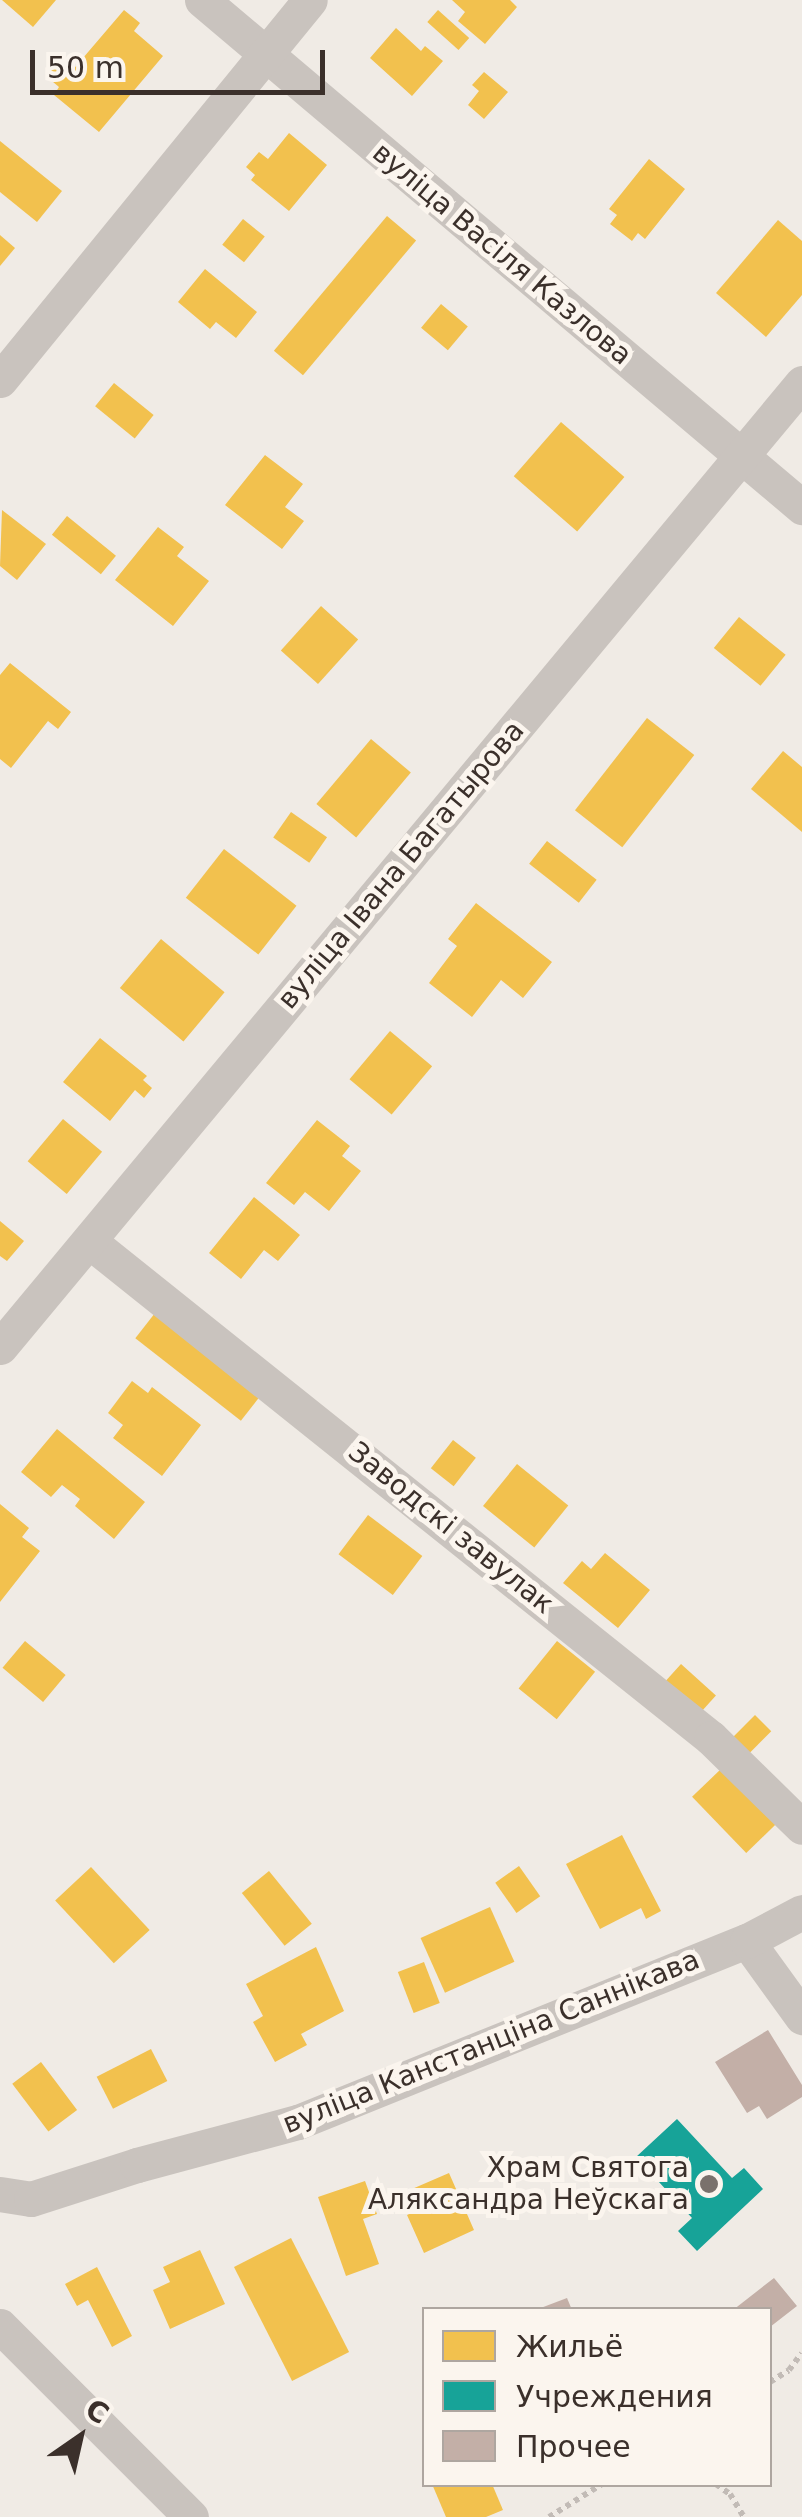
<!DOCTYPE html>
<html>
<head>
<meta charset="utf-8">
<style>
  body { margin:0 }
  #map { position:relative; width:802px; height:2517px; overflow:hidden; background:#f0ebe5; font-family:"DejaVu Sans",sans-serif }
  div>[style] { position:absolute }
  [style*='--x'] { left:calc(var(--x)*1px); top:calc(var(--y)*1px); width:calc(var(--w)*1px); rotate:calc(var(--a)*1deg) }
  .homes>* { inset:0; background:#f2c14e; transform-origin:0 0 }
  .public>* { inset:0; background:#17a398 }
  .building>* { inset:0; background:#c3afa7 }
  .path>* { height:6px; margin-top:-3px; transform-origin:0; background:repeating-linear-gradient(90deg,#c2bbb6 0 5px,transparent 0 10px) }
  .minor>* { height:35px; margin:-17.5px; padding:0 17.5px; transform-origin:17.5px; border-radius:17.5px; background:#c9c3be }
  .dots>* { width:28px; height:28px; translate:-50% -50%; box-sizing:border-box; border:5px solid #fbf5ee; border-radius:50% }
  span { translate:-50% -50%; white-space:nowrap; text-align:center; line-height:1.15; -webkit-text-stroke:10px #fbf5ee; paint-order:stroke }
  .street-label { font-size:28px; color:#3b302b }
  .poi-label { font-size:28px; color:#3b302b }
  .right { translate:-100% -50%; text-align:right }
  .legend { position:absolute; left:422px; top:2307px; width:350px; height:180px; box-sizing:border-box; background:#fbf5ee; border:2px solid #aea6a0; margin:0; padding:12px 18px; list-style:none; font-size:30px; color:#3b302b }
  .legend li { display:flex; align-items:center; gap:20px; height:50px }
  .legend b { width:50px; border:2px solid #aea6a0 }
  .north { position:absolute; left:30px; top:2387px; width:100px; height:100px; -webkit-text-stroke:8px #fbf5ee; paint-order:stroke; rotate:34deg; font-size:28px; font-weight:700; line-height:40px; text-align:center; color:#3b302b }
  .north::after { content:''; display:block; margin:auto; width:35px; height:45px; background:#3b302b; clip-path:polygon(50% 0,100% 100%,50% 72%,0 100%) }
  .scale { position:absolute; left:30px; top:50px; width:295px; height:45px; box-sizing:border-box; border:5px solid #3b302b; border-top:0; padding-left:12px; font-size:30px; line-height:35px; white-space:nowrap; color:#3b302b; -webkit-text-stroke:8px #fbf5ee; paint-order:stroke }
</style>
</head>
<body>
<div id="map">
  <div class="homes">
    <div style="clip-path:polygon(2px 0,56px 0,33px 27px)"></div>
    <div style="clip-path:polygon(452px 0,510px 0,517px 7px,485px 44px,458px 21px,465px 12px)"></div>
    <div style="clip-path:polygon(124px 10px,140px 23px,134px 31px,163px 56px,99px 132px,54px 95px,59px 87px,46px 76px,58px 61px,71px 72px)"></div>
    <div style="left:438px;top:10px;width:42px;height:16px;rotate:42deg"></div>
    <div style="clip-path:polygon(396px 28px,421px 51px,425px 46px,443px 61px,412px 96px,370px 58px)"></div>
    <div style="clip-path:polygon(484px 72px,508px 92px,484px 119px,468px 105px,479px 91px,472px 85px)"></div>
    <div style="clip-path:polygon(289px 133px,327px 165px,289px 211px,251px 180px,255px 175px,246px 167px,259px 152px,268px 159px)"></div>
    <div style="clip-path:polygon(0 141px,62px 191px,37px 222px,0 192px)"></div>
    <div style="clip-path:polygon(649px 159px,685px 189px,645px 239px,638px 233px,632px 241px,610px 224px,617px 215px,609px 209px)"></div>
    <div style="left:387px;top:216px;width:38px;height:176px;rotate:40deg"></div>
    <div style="left:243px;top:219px;width:28px;height:33px;rotate:39deg"></div>
    <div style="clip-path:polygon(778px 220px,802px 241px,802px 295px,766px 337px,716px 293px)"></div>
    <div style="clip-path:polygon(0 235px,15px 248px,0 266px)"></div>
    <div style="clip-path:polygon(205px 269px,257px 312px,236px 338px,216px 322px,210px 329px,178px 302px)"></div>
    <div style="left:441px;top:304px;width:35px;height:31px;rotate:40deg"></div>
    <div style="left:114px;top:383px;width:51px;height:30px;rotate:39deg"></div>
    <div style="left:561px;top:422px;width:84px;height:72px;rotate:41deg"></div>
    <div style="clip-path:polygon(265px 455px,303px 484px,285px 507px,304px 521px,282px 549px,225px 505px)"></div>
    <div style="clip-path:polygon(2px 510px,46px 544px,17px 580px,0 566px)"></div>
    <div style="left:67px;top:516px;width:63px;height:24px;rotate:39deg"></div>
    <div style="clip-path:polygon(158px 527px,184px 547px,177px 556px,209px 581px,173px 626px,115px 580px)"></div>
    <div style="left:321px;top:606px;width:50px;height:60px;rotate:42deg"></div>
    <div style="left:739px;top:617px;width:60px;height:40px;rotate:39deg"></div>
    <div style="clip-path:polygon(10px 663px,71px 712px,58px 729px,48px 721px,11px 768px,0 759px,0 675px)"></div>
    <div style="left:647px;top:718px;width:60px;height:117px;rotate:38deg"></div>
    <div style="left:371px;top:739px;width:52px;height:85px;rotate:40deg"></div>
    <div style="clip-path:polygon(783px 751px,802px 767px,802px 832px,751px 789px)"></div>
    <div style="left:291px;top:812px;width:44px;height:31px;rotate:35deg"></div>
    <div style="left:547px;top:841px;width:63px;height:29px;rotate:38deg"></div>
    <div style="left:224px;top:849px;width:92px;height:62px;rotate:38deg"></div>
    <div style="clip-path:polygon(476px 903px,552px 962px,523px 998px,501px 980px,472px 1017px,429px 983px,457px 946px,448px 939px)"></div>
    <div style="left:161px;top:939px;width:83px;height:64px;rotate:40deg"></div>
    <div style="left:390px;top:1031px;width:55px;height:63px;rotate:40deg"></div>
    <div style="clip-path:polygon(100px 1038px,147px 1076px,143px 1080px,152px 1088px,144px 1098px,135px 1090px,110px 1121px,63px 1082px)"></div>
    <div style="left:63px;top:1119px;width:51px;height:55px;rotate:40deg"></div>
    <div style="clip-path:polygon(317px 1120px,350px 1146px,342px 1156px,361px 1171px,329px 1211px,305px 1192px,294px 1205px,266px 1183px)"></div>
    <div style="clip-path:polygon(254px 1197px,300px 1235px,278px 1261px,264px 1250px,241px 1279px,209px 1253px)"></div>
    <div style="clip-path:polygon(0 1221px,24px 1241px,7px 1261px,0 1256px)"></div>
    <div style="left:155px;top:1313px;width:134px;height:32px;rotate:38deg"></div>
    <div style="clip-path:polygon(132px 1381px,148px 1393px,152px 1387px,201px 1425px,162px 1476px,113px 1438px,123px 1425px,108px 1413px)"></div>
    <div style="clip-path:polygon(57px 1429px,145px 1502px,114px 1539px,75px 1506px,80px 1499px,62px 1485px,51px 1497px,21px 1472px)"></div>
    <div style="left:453px;top:1440px;width:29px;height:36px;rotate:38deg"></div>
    <div style="left:517px;top:1464px;width:66px;height:54px;rotate:39deg"></div>
    <div style="clip-path:polygon(0 1504px,29px 1528px,22px 1537px,40px 1551px,0 1602px)"></div>
    <div style="left:368px;top:1515px;width:68px;height:49px;rotate:37deg"></div>
    <div style="clip-path:polygon(605px 1553px,650px 1590px,618px 1628px,563px 1583px,582px 1561px,591px 1569px)"></div>
    <div style="left:25px;top:1641px;width:53px;height:35px;rotate:40deg"></div>
    <div style="left:557px;top:1641px;width:49px;height:61px;rotate:39deg"></div>
    <div style="left:681px;top:1664px;width:47px;height:28px;rotate:42deg"></div>
    <div style="left:755px;top:1715px;width:23px;height:37px;rotate:45deg"></div>
    <div style="left:723px;top:1767px;width:78px;height:43px;rotate:46deg"></div>
    <div style="clip-path:polygon(622px 1835px,661px 1911px,646px 1919px,641px 1908px,600px 1929px,566px 1864px)"></div>
    <div style="left:519px;top:1866px;width:37px;height:29px;rotate:55deg"></div>
    <div style="left:91px;top:1867px;width:86px;height:49px;rotate:47deg"></div>
    <div style="left:269px;top:1871px;width:68px;height:35px;rotate:51deg"></div>
    <div style="left:490px;top:1907px;width:60px;height:76px;rotate:66deg"></div>
    <div style="clip-path:polygon(316px 1947px,344px 2011px,301px 2034px,307px 2045px,275px 2062px,253px 2022px,263px 2016px,246px 1984px)"></div>
    <div style="left:424px;top:1962px;width:44px;height:28px;rotate:69deg"></div>
    <div style="left:151px;top:2049px;width:36px;height:61px;rotate:63deg"></div>
    <div style="left:41px;top:2062px;width:60px;height:36px;rotate:53deg"></div>
    <div style="clip-path:polygon(449px 2173px,474px 2230px,424px 2253px,407px 2215px,420px 2209px,412px 2189px)"></div>
    <div style="clip-path:polygon(365px 2181px,377px 2214px,363px 2219px,379px 2264px,346px 2276px,318px 2197px)"></div>
    <div style="left:291px;top:2238px;width:128px;height:64px;rotate:63deg"></div>
    <div style="clip-path:polygon(200px 2250px,225px 2304px,170px 2329px,153px 2290px,170px 2282px,163px 2267px)"></div>
    <div style="clip-path:polygon(97px 2267px,132px 2336px,112px 2347px,88px 2300px,77px 2306px,65px 2284px)"></div>
    <div style="clip-path:polygon(432px 2484px,492px 2484px,503px 2510px,486px 2517px,446px 2517px)"></div>
  </div>
  <div class="public">
    <div style="clip-path:polygon(677px 2119px,732px 2178px,744px 2168px,763px 2189px,697px 2251px,678px 2231px,692px 2218px,636px 2157px)"></div>
  </div>
  <div class="building">
    <div style="clip-path:polygon(768px 2030px,802px 2085px,802px 2097px,767px 2119px,759px 2106px,747px 2113px,715px 2062px)"></div>
    <div style="clip-path:polygon(774px 2278px,797px 2306px,770px 2327px,770px 2310px,733px 2310px)"></div>
    <div style="clip-path:polygon(567px 2298px,572px 2310px,538px 2310px,538px 2309px)"></div>
  </div>
  <div class="path">
    <div style="--x:770;--y:2382;--w:22;--a:-32"></div>
    <div style="--x:789;--y:2370;--w:21;--a:-53"></div>
    <div style="--x:716;--y:2484;--w:17;--a:36"></div>
    <div style="--x:730;--y:2494;--w:27;--a:59"></div>
    <div style="--x:549;--y:2517;--w:62;--a:-31.9"></div>
  </div>
  <div class="minor">
    <div style="--x:202;--y:0;--w:786;--a:40.2"></div>
    <div style="--x:0;--y:380;--w:490;--a:-50.8"></div>
    <div style="--x:89;--y:1241;--w:796;--a:38.63"></div>
    <div style="--x:711;--y:1738;--w:127;--a:44.4"></div>
    <div style="--x:0;--y:1347;--w:1254;--a:-50.24"></div>
    <div style="--x:747;--y:1941;--w:94;--a:54.1"></div>
    <div style="--x:0;--y:2194;--w:31;--a:9"></div>
    <div style="--x:31;--y:2199;--w:111;--a:-17.8"></div>
    <div style="--x:137;--y:2165;--w:167;--a:-15"></div>
    <div style="--x:298;--y:2122;--w:484;--a:-22"></div>
    <div style="--x:747;--y:1941;--w:62;--a:-27.8"></div>
    <div style="--x:0;--y:2326;--w:270;--a:45"></div>
  </div>
  <div class="dots">
    <div style="left:709px;top:2184px;background:#7a716c"></div>
  </div>
  <div class="street-label">
    <span style="left:502px;top:254px;rotate:40deg">вуліца Васіля Казлова</span>
    <span style="left:401px;top:865px;rotate:-50deg">вуліца Івана Багатырова</span>
    <span style="left:451px;top:1528px;rotate:39deg">Заводскі завулак</span>
    <span style="left:491px;top:2042px;rotate:-22deg">вуліца Канстанціна Саннікава</span>
  </div>
  <div class="poi-label">
    <span class="right" style="left:689px;top:2184px">Храм Святога<br>Аляксандра Неўскага</span>
  </div>
  <ul class="legend">
  <li><b style="height:28px;background:#f2c14e"></b>Жильё</li>
  <li><b style="height:28px;background:#17a398"></b>Учреждения</li>
  <li><b style="height:28px;background:#c3afa7"></b>Прочее</li>
  </ul>
  <div class="north">С</div>
  <div class="scale">50 m</div>
</div>
</body>
</html>
